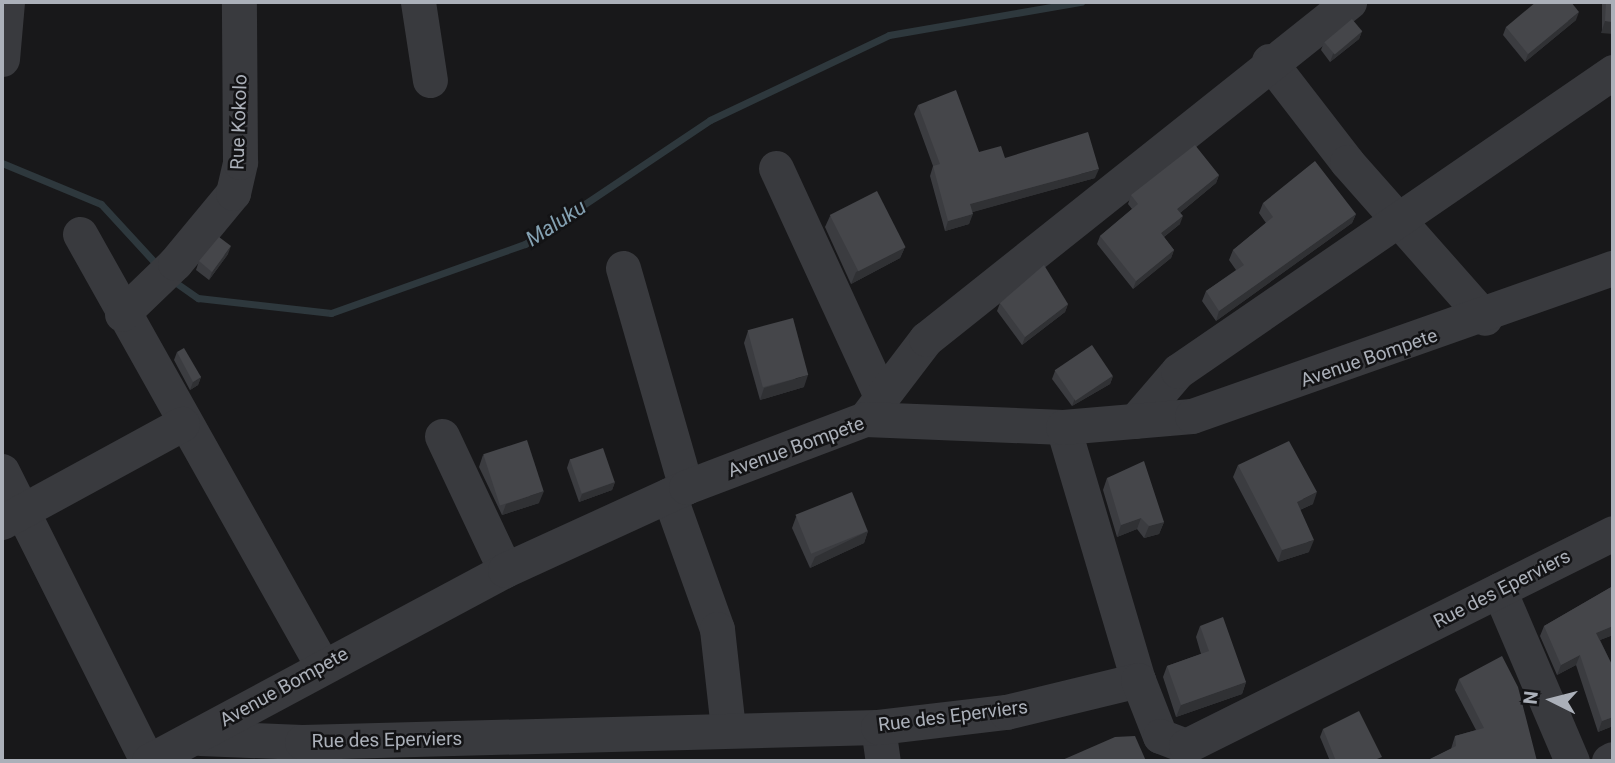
<!DOCTYPE html>
<html>
<head>
<meta charset="utf-8">
<style>
  body { margin:0 }
  #map { position:relative; width:1615px; height:763px; overflow:hidden; background:#18181a; font-family:Roboto,sans-serif }
  div>[style] { position:absolute }
  [style*='--x'] { left:calc(var(--x)*1px); top:calc(var(--y)*1px); width:calc(var(--w)*1px); rotate:calc(var(--a)*1deg) }
  .stream>* { height:7px; margin:-3.5px; padding:0 3.5px; transform-origin:3.5px; border-radius:3.5px; background:#2e383d }
  .minor>* { height:35px; margin:-17.5px; padding:0 17.5px; transform-origin:17.5px; border-radius:17.5px; background:#393a3e }
  .wall>* { inset:0; background:#3b3c40; transform-origin:0 0 }
  .shaded-wall>* { inset:0; background:#303134 }
  .building>* { inset:0; background:#45464a; transform-origin:0 0 }
  span { translate:-50% -50%; white-space:nowrap; text-align:center; line-height:1.15; -webkit-text-stroke:5px #131315; paint-order:stroke }
  .street-label { font-size:19px; color:#abb0b9 }
  .water-label { font-size:21px; color:#84a1b2; font-style:italic }
  .frame { position:absolute; inset:0; border:4px solid #abb0b9; pointer-events:none }
  .north { position:absolute; left:1517px; top:665px; width:70px; height:70px; -webkit-text-stroke:5px #131315; paint-order:stroke; rotate:276deg; font-size:19px; font-weight:700; line-height:28px; text-align:center; color:#abb0b9 }
  .north::after { content:''; display:block; margin:auto; width:24px; height:32px; background:#abb0b9; clip-path:polygon(50% 0,100% 100%,50% 72%,0 100%) }
</style>
</head>
<body>
<div id="map">
  <div class="stream">
    <div style="--x:2;--y:163;--w:107;--a:22.5"></div>
    <div style="--x:101;--y:204;--w:86;--a:47.4"></div>
    <div style="--x:172;--y:280;--w:32;--a:35"></div>
    <div style="--x:198;--y:298;--w:134;--a:6.4"></div>
    <div style="--x:331;--y:313;--w:206;--a:-19.6"></div>
    <div style="--x:525;--y:244;--w:223;--a:-33.8"></div>
    <div style="--x:710;--y:120;--w:198;--a:-25.4"></div>
    <div style="--x:889;--y:35;--w:195;--a:-9.8"></div>
  </div>
  <div class="minor">
    <div style="--x:418;--y:2;--w:79;--a:81.3"></div>
    <div style="--x:2;--y:59;--w:57;--a:-85"></div>
    <div style="--x:1269;--y:61;--w:128;--a:52.3"></div>
    <div style="--x:1347;--y:162;--w:208;--a:48.5"></div>
    <div style="--x:776;--y:168;--w:251;--a:65.3"></div>
    <div style="--x:80;--y:234;--w:494;--a:60.7"></div>
    <div style="--x:623;--y:268;--w:228;--a:74"></div>
    <div style="--x:122;--y:314;--w:74;--a:-43.9"></div>
    <div style="--x:175;--y:263;--w:91;--a:-50.4"></div>
    <div style="--x:233;--y:193;--w:32;--a:-77"></div>
    <div style="--x:240;--y:162;--w:160;--a:-90.4"></div>
    <div style="--x:865;--y:419;--w:101;--a:-52.7"></div>
    <div style="--x:926;--y:339;--w:541;--a:-38.54"></div>
    <div style="--x:1135;--y:421;--w:66;--a:-49.3"></div>
    <div style="--x:1178;--y:371;--w:528;--a:-34.5"></div>
    <div style="--x:1063;--y:427;--w:264;--a:73.5"></div>
    <div style="--x:442;--y:436;--w:148;--a:64.8"></div>
    <div style="--x:2;--y:471;--w:324;--a:63.4"></div>
    <div style="--x:669;--y:495;--w:142;--a:70.3"></div>
    <div style="--x:717;--y:629;--w:100;--a:83.7"></div>
    <div style="--x:2;--y:522;--w:205;--a:-28.6"></div>
    <div style="--x:1499;--y:590;--w:186;--a:66.9"></div>
    <div style="--x:878;--y:727;--w:34;--a:82"></div>
    <div style="--x:200;--y:738;--w:102;--a:2.2"></div>
    <div style="--x:302;--y:742;--w:576;--a:-1.49"></div>
    <div style="--x:878;--y:727;--w:129;--a:-6.7"></div>
    <div style="--x:1006;--y:712;--w:136;--a:-13.6"></div>
    <div style="--x:1138;--y:680;--w:60;--a:68.6"></div>
    <div style="--x:1160;--y:736;--w:28;--a:21"></div>
    <div style="--x:1186;--y:746;--w:477;--a:-26.5"></div>
    <div style="--x:149;--y:761;--w:404;--a:-28.2"></div>
    <div style="--x:505;--y:570;--w:199;--a:-24.6"></div>
    <div style="--x:686;--y:487;--w:191;--a:-20.8"></div>
    <div style="--x:865;--y:419;--w:198;--a:2.3"></div>
    <div style="--x:1063;--y:427;--w:129;--a:-4.9"></div>
    <div style="--x:1192;--y:416;--w:446;--a:-19.4"></div>
    <div style="--x:1609;--y:761;--w:4;--a:-27"></div>
  </div>
  <div class="wall">
    <div style="left:1602px;top:2px;width:11px;height:31px"></div>
    <div style="clip-path:polygon(1576px 20px,1525px 62px,1503px 35px,1506px 27px)"></div>
    <div style="clip-path:polygon(1362px 31px,1359px 39px,1330px 62px,1321px 50px,1324px 42px)"></div>
    <div style="clip-path:polygon(918px 105px,979px 152px,1095px 178px,972px 212px,969px 224px,945px 231px,930px 176px,933px 166px,914px 114px)"></div>
    <div style="clip-path:polygon(1219px 175px,1216px 183px,1180px 213px,1180px 224px,1164px 237px,1174px 250px,1171px 258px,1133px 289px,1097px 244px,1100px 236px,1132px 209px,1128px 204px,1131px 195px)"></div>
    <div style="clip-path:polygon(1263px 203px,1356px 214px,1352px 223px,1216px 321px,1202px 301px,1206px 291px,1236px 270px,1229px 260px,1233px 250px,1266px 223px,1259px 213px)"></div>
    <div style="clip-path:polygon(830px 216px,905px 247px,900px 258px,851px 284px,825px 227px)"></div>
    <div style="clip-path:polygon(228px 254px,209px 280px,196px 270px,199px 261px)"></div>
    <div style="clip-path:polygon(1000px 303px,1068px 304px,1065px 312px,1022px 345px,997px 311px)"></div>
    <div style="clip-path:polygon(748px 331px,804px 387px,760px 400px,744px 343px)"></div>
    <div style="clip-path:polygon(177px 352px,201px 377px,198px 385px,190px 390px,174px 360px)"></div>
    <div style="clip-path:polygon(1055px 371px,1113px 376px,1110px 384px,1072px 406px,1052px 379px)"></div>
    <div style="clip-path:polygon(483px 455px,539px 503px,502px 515px,479px 467px)"></div>
    <div style="clip-path:polygon(570px 459px,615px 482px,612px 490px,579px 502px,567px 468px)"></div>
    <div style="clip-path:polygon(1238px 465px,1313px 504px,1300px 510px,1309px 552px,1278px 562px,1233px 477px)"></div>
    <div style="clip-path:polygon(1107px 478px,1164px 522px,1159px 534px,1144px 538px,1137px 529px,1117px 537px,1103px 490px)"></div>
    <div style="clip-path:polygon(796px 517px,868px 531px,864px 543px,810px 568px,792px 528px)"></div>
    <div style="clip-path:polygon(1613px 586px,1613px 635px,1600px 640px,1613px 667px,1613px 726px,1598px 732px,1576px 665px,1557px 675px,1540px 636px,1544px 626px)"></div>
    <div style="clip-path:polygon(1200px 626px,1246px 682px,1242px 694px,1176px 717px,1163px 677px,1167px 666px,1201px 654px,1196px 637px)"></div>
    <div style="clip-path:polygon(1459px 679px,1537px 761px,1429px 761px,1430px 759px,1451px 749px,1455px 736px,1476px 730px,1455px 690px)"></div>
    <div style="clip-path:polygon(1323px 729px,1380px 761px,1330px 761px,1320px 737px)"></div>
  </div>
  <div class="shaded-wall">
    <div style="clip-path:polygon(1579px 12px,1576px 20px,1525px 62px,1528px 54px)"></div>
    <div style="clip-path:polygon(1605px 21px,1613px 22px,1613px 34px,1601px 33px)"></div>
    <div style="clip-path:polygon(1362px 31px,1359px 39px,1330px 62px,1333px 54px)"></div>
    <div style="clip-path:polygon(1099px 169px,1095px 178px,966px 214px,970px 204px)"></div>
    <div style="clip-path:polygon(1219px 175px,1216px 183px,1175px 217px,1177px 209px)"></div>
    <div style="clip-path:polygon(973px 214px,969px 224px,945px 231px,948px 221px)"></div>
    <div style="clip-path:polygon(1356px 214px,1352px 223px,1216px 321px,1219px 311px)"></div>
    <div style="clip-path:polygon(1183px 216px,1180px 224px,1158px 241px,1161px 233px)"></div>
    <div style="clip-path:polygon(231px 246px,228px 254px,209px 280px,212px 272px)"></div>
    <div style="clip-path:polygon(905px 247px,900px 258px,851px 284px,856px 272px)"></div>
    <div style="clip-path:polygon(1174px 250px,1171px 258px,1133px 289px,1136px 281px)"></div>
    <div style="clip-path:polygon(1068px 304px,1065px 312px,1022px 345px,1025px 337px)"></div>
    <div style="clip-path:polygon(808px 375px,804px 387px,760px 400px,764px 388px)"></div>
    <div style="clip-path:polygon(1113px 376px,1110px 384px,1072px 406px,1075px 398px)"></div>
    <div style="clip-path:polygon(201px 377px,198px 385px,190px 390px,193px 382px)"></div>
    <div style="clip-path:polygon(615px 482px,612px 490px,579px 502px,582px 494px)"></div>
    <div style="clip-path:polygon(544px 491px,539px 503px,502px 515px,506px 504px)"></div>
    <div style="clip-path:polygon(1317px 492px,1313px 504px,1292px 513px,1297px 502px)"></div>
    <div style="clip-path:polygon(1141px 518px,1137px 529px,1117px 537px,1121px 525px)"></div>
    <div style="clip-path:polygon(1164px 522px,1159px 534px,1144px 538px,1149px 526px)"></div>
    <div style="clip-path:polygon(868px 531px,864px 543px,810px 568px,815px 557px)"></div>
    <div style="clip-path:polygon(1314px 540px,1309px 552px,1278px 562px,1282px 550px)"></div>
    <div style="clip-path:polygon(1613px 626px,1613px 635px,1592px 643px,1596px 633px)"></div>
    <div style="clip-path:polygon(1580px 655px,1576px 665px,1557px 675px,1561px 665px)"></div>
    <div style="clip-path:polygon(1246px 682px,1242px 694px,1176px 717px,1181px 705px)"></div>
    <div style="clip-path:polygon(1613px 717px,1613px 726px,1598px 732px,1602px 721px)"></div>
  </div>
  <div class="building">
    <div style="clip-path:polygon(1536px 2px,1571px 2px,1579px 12px,1528px 54px,1506px 27px)"></div>
    <div style="clip-path:polygon(1606px 2px,1613px 2px,1613px 22px,1605px 21px)"></div>
    <div style="left:1352px;top:19px;width:16px;height:36px;rotate:50deg"></div>
    <div style="clip-path:polygon(956px 90px,979px 152px,1001px 146px,1005px 158px,1088px 132px,1099px 169px,970px 204px,973px 214px,948px 221px,933px 166px,940px 164px,918px 105px)"></div>
    <div style="clip-path:polygon(1195px 145px,1219px 175px,1177px 209px,1183px 216px,1161px 233px,1174px 250px,1136px 281px,1100px 236px,1138px 204px,1131px 195px)"></div>
    <div style="clip-path:polygon(1315px 161px,1356px 214px,1219px 311px,1206px 291px,1244px 265px,1233px 250px,1273px 217px,1263px 203px)"></div>
    <div style="left:877px;top:191px;width:63px;height:53px;rotate:63deg"></div>
    <div style="clip-path:polygon(219px 237px,231px 246px,212px 272px,199px 261px)"></div>
    <div style="clip-path:polygon(1044px 265px,1068px 304px,1025px 337px,1000px 303px)"></div>
    <div style="left:793px;top:318px;width:59px;height:47px;rotate:75deg"></div>
    <div style="left:1092px;top:345px;width:37px;height:45px;rotate:56deg"></div>
    <div style="clip-path:polygon(184px 348px,201px 377px,193px 382px,177px 352px)"></div>
    <div style="left:527px;top:440px;width:54px;height:46px;rotate:72deg"></div>
    <div style="clip-path:polygon(1289px 441px,1317px 492px,1297px 502px,1314px 540px,1282px 550px,1238px 465px)"></div>
    <div style="left:603px;top:448px;width:36px;height:35px;rotate:71deg"></div>
    <div style="clip-path:polygon(1144px 461px,1164px 522px,1149px 526px,1141px 518px,1121px 525px,1107px 478px)"></div>
    <div style="left:852px;top:492px;width:42px;height:61px;rotate:68deg"></div>
    <div style="clip-path:polygon(1613px 586px,1613px 626px,1596px 633px,1613px 667px,1613px 717px,1602px 721px,1580px 655px,1561px 665px,1544px 626px)"></div>
    <div style="clip-path:polygon(1223px 617px,1246px 682px,1181px 705px,1167px 666px,1209px 651px,1200px 626px)"></div>
    <div style="clip-path:polygon(1502px 656px,1518px 687px,1537px 761px,1430px 761px,1430px 759px,1456px 746px,1455px 736px,1484px 728px,1459px 679px)"></div>
    <div style="clip-path:polygon(1359px 711px,1382px 757px,1377px 759px,1378px 761px,1336px 761px,1323px 729px)"></div>
    <div style="clip-path:polygon(1135px 736px,1146px 761px,1060px 761px,1115px 737px)"></div>
  </div>
  <div class="street-label">
    <span style="left:239px;top:122px;rotate:-88deg">Rue Kokolo</span>
    <span style="left:1369px;top:358px;rotate:-19deg">Avenue Bompete</span>
    <span style="left:796px;top:447px;rotate:-20deg">Avenue Bompete</span>
    <span style="left:1502px;top:589px;rotate:-27deg">Rue des Eperviers</span>
    <span style="left:284px;top:687px;rotate:-29deg">Avenue Bompete</span>
    <span style="left:953px;top:716px;rotate:-7deg">Rue des Eperviers</span>
    <span style="left:387px;top:740px;rotate:-1deg">Rue des Eperviers</span>
  </div>
  <div class="water-label">
    <span style="left:556px;top:223px;rotate:-33deg">Maluku</span>
  </div>
  <div class="frame"></div>
  <div class="north">N</div>
</div>
</body>
</html>
